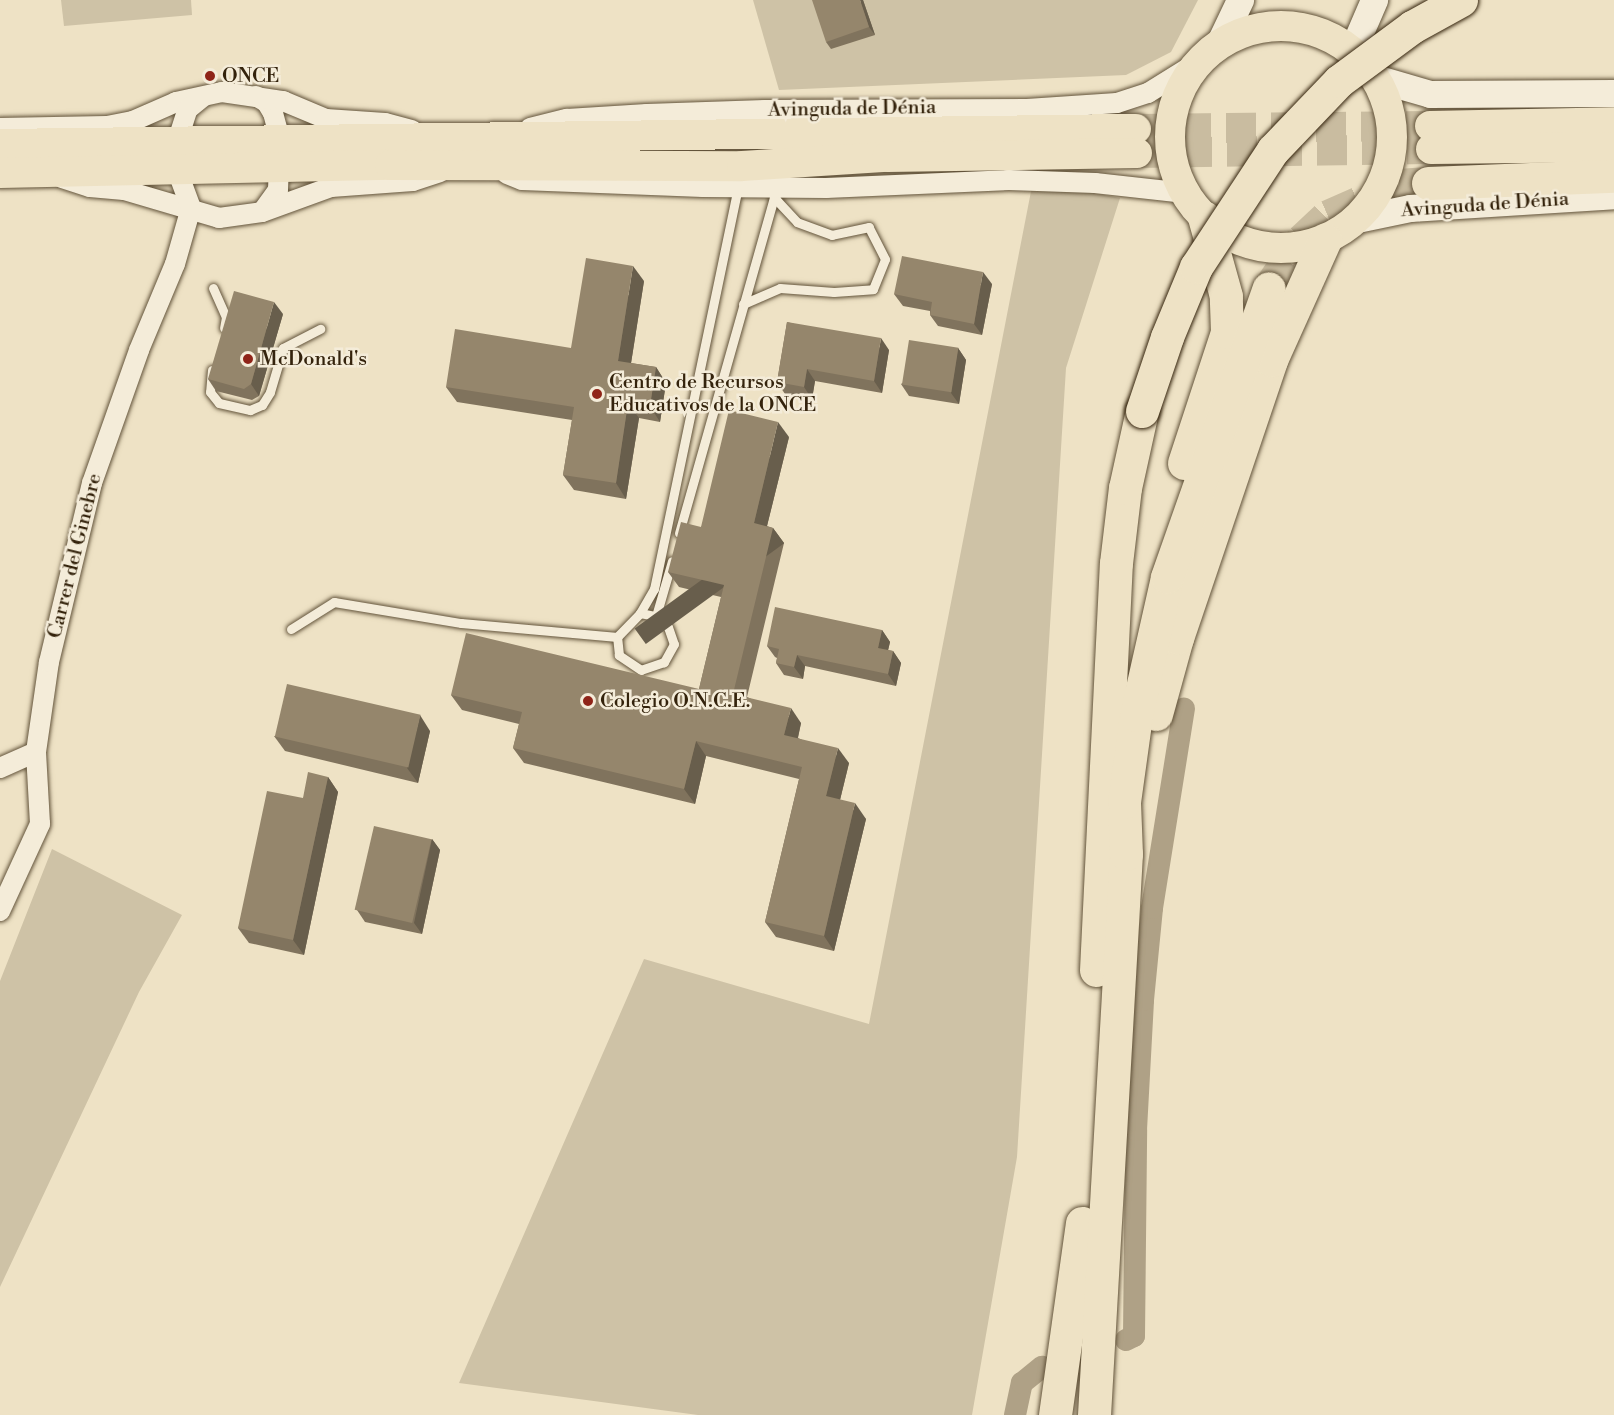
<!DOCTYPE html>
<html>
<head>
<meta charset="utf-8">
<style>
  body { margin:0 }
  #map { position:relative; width:1614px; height:1415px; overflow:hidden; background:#eee2c5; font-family:"Libre Bodoni",serif }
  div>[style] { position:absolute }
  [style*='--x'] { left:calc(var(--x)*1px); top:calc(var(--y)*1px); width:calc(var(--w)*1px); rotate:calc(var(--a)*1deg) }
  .green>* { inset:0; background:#cec2a6 }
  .canal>* { height:22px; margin:-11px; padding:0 11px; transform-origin:11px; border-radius:11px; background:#afa186 }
  .primary-tunnel>* { height:30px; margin-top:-15px; transform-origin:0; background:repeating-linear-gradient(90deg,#c9bca0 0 30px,transparent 0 45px) }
  .highway-tunnel>* { height:33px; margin-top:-16.5px; transform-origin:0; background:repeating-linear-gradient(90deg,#c9bca0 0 33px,transparent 0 49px) }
  .roads { filter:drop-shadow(0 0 2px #62533a) drop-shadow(0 0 2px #62533a) }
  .lane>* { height:9px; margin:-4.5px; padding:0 4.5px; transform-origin:4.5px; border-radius:4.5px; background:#f4ecd9 }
  .street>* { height:20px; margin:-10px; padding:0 10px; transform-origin:10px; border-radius:10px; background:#f4ecd9 }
  .secondary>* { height:27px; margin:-13.5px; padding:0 13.5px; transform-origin:13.5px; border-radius:13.5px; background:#f4ecd9 }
  .primary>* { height:30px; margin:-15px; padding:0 15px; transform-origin:15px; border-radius:15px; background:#eee2c5 }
  .primary>.ring { margin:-15px; padding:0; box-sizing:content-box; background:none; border:30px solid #eee2c5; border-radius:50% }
  .highway>* { height:33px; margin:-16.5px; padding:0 16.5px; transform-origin:16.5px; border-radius:16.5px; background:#eee2c5 }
  .bridges { filter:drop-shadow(0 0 2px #34230c) drop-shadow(0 0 2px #34230c) }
  .highway-bridge>* { height:33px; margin:-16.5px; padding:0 16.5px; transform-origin:16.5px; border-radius:16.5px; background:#eee2c5 }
  .wall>* { inset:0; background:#80735d }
  .shaded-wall>* { inset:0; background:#685e4c; transform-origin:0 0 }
  .building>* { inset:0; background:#95866c; transform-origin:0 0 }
  .dots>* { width:16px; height:16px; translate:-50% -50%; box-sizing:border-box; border:3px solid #f4ecd9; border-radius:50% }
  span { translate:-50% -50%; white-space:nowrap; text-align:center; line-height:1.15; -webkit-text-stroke:5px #f4ecd9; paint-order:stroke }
  .poi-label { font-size:20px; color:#34230c }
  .left { translate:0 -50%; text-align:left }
  .street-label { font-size:20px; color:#34230c }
</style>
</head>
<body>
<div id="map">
  <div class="green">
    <div style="clip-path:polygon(61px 0,191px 0,192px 15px,64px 26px)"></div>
    <div style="clip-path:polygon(753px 0,1198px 0,1171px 52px,1126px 75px,779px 90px)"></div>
    <div style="clip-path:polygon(1033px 181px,1120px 198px,1066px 368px,1017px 1157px,972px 1415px,698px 1415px,459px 1383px,644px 959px,869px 1024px)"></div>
    <div style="clip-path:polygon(52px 849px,182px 915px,139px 992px,0 1287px,0 981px)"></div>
  </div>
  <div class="canal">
    <div style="--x:1126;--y:1340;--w:9;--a:-27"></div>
    <div style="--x:1134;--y:1336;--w:206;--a:-89.4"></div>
    <div style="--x:1136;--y:1130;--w:130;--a:-86.9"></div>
    <div style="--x:1143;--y:1000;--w:92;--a:-84.4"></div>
    <div style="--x:1152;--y:908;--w:202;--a:-80.9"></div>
    <div style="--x:1015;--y:1415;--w:33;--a:-78"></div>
    <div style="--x:1022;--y:1383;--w:26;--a:-39"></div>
  </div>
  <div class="primary-tunnel">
    <div style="--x:1136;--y:129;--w:294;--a:-0.6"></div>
    <div style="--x:1137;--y:153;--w:294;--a:-0.8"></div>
  </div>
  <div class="highway-tunnel">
    <div style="--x:1269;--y:288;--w:58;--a:-55.5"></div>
    <div style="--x:1302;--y:240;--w:35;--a:-43"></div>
    <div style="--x:1328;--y:216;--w:77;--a:-23.6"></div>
    <div style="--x:1399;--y:185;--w:29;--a:-4"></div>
  </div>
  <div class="roads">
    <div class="lane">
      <div style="--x:213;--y:288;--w:32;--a:66"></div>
      <div style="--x:226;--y:317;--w:11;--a:100"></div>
      <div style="--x:743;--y:304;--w:40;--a:-23.4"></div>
      <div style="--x:780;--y:288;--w:54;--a:4.2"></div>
      <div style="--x:834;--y:292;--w:39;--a:-4"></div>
      <div style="--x:873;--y:289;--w:32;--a:-68"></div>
      <div style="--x:885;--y:259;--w:36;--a:-117"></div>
      <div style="--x:869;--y:227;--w:38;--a:168"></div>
      <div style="--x:832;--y:235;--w:37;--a:-160"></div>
      <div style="--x:797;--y:222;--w:34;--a:-133"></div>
      <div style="--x:212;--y:370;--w:22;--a:95"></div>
      <div style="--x:210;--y:392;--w:14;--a:51"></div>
      <div style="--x:219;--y:403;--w:32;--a:13"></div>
      <div style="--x:250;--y:410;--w:13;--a:-23"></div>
      <div style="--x:262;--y:405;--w:15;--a:-58"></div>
      <div style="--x:270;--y:392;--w:46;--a:-73.5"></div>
      <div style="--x:283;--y:348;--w:42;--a:-27.2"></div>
      <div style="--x:679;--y:533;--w:349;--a:-74.2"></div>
      <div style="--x:774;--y:197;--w:12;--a:-48"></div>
      <div style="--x:640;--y:613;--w:16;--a:11"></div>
      <div style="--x:656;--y:616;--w:16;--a:43"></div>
      <div style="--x:668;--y:627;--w:18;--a:71"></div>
      <div style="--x:674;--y:644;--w:21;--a:119"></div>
      <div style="--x:664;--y:662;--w:24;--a:161"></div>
      <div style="--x:641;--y:670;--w:27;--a:-146"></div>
      <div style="--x:619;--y:655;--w:18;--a:-96"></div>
      <div style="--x:617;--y:637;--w:33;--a:-46"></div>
      <div style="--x:640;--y:613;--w:28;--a:-60"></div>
      <div style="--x:654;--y:589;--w:411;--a:-78.2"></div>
      <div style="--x:656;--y:616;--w:57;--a:-73.8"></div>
      <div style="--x:291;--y:629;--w:51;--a:-32.1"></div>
      <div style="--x:334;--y:602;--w:129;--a:9.4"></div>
      <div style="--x:461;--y:623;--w:157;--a:5.1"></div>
    </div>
    <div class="street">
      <div style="--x:256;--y:96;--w:13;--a:32"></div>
      <div style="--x:267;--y:103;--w:12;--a:59"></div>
      <div style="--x:273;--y:113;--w:28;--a:75"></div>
      <div style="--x:280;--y:140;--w:50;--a:92.3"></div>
      <div style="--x:278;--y:190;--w:27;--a:126"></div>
      <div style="--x:0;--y:128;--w:107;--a:-1.1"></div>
      <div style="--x:107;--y:126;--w:26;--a:-11"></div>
      <div style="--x:133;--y:121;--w:47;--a:-23.8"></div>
      <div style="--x:176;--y:102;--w:47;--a:-12.3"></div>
      <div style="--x:222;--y:92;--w:62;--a:8.4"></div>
      <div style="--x:283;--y:101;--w:47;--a:22.7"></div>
      <div style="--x:326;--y:119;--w:59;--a:3.9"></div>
      <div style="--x:385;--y:123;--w:28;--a:15"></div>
      <div style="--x:530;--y:128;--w:38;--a:-14"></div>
      <div style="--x:567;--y:119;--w:80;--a:-3.6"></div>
      <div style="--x:647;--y:114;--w:118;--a:-1.9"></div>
      <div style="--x:765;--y:110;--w:262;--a:-0.2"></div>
      <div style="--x:1027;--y:109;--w:90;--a:-3.8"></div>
      <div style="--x:1117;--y:103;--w:33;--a:-18"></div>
      <div style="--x:1148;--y:93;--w:62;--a:-31.9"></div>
      <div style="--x:507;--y:174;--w:16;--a:22"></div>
      <div style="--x:522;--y:180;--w:181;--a:2.2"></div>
      <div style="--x:703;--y:187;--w:123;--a:0.5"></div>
      <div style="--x:826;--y:188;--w:183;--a:-2.5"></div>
      <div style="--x:1009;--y:180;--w:86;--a:2"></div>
      <div style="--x:1095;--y:183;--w:91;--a:6.3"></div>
      <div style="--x:62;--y:178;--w:29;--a:18"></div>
      <div style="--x:90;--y:187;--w:34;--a:5"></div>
      <div style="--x:124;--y:190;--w:99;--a:16.4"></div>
      <div style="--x:219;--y:218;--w:43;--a:-7.9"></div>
      <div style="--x:262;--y:212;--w:73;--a:-19.9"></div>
      <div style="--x:331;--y:187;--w:82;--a:-4.2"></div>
      <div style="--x:413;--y:181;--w:28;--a:-18"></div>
      <div style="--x:191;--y:208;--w:40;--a:-110.2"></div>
      <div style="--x:177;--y:170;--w:28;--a:-90"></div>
      <div style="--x:177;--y:142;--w:35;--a:-72"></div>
      <div style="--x:188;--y:109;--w:19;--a:-39"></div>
      <div style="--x:0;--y:768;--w:39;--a:-24"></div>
      <div style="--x:0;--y:911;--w:96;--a:-65.3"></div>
      <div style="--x:40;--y:824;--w:72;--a:-93.2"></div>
      <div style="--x:36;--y:752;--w:91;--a:-81.8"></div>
      <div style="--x:49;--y:662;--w:184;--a:-76.5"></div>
      <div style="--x:92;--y:483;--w:141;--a:-70.5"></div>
      <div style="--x:139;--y:350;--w:93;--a:-67.3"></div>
      <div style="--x:175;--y:264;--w:58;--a:-74.1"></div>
    </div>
    <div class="secondary">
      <div style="--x:1219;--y:44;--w:49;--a:-64.5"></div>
      <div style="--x:1352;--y:51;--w:56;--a:-66.7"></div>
      <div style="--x:1375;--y:78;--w:57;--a:16.2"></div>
      <div style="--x:1430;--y:94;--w:184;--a:-0.3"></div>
      <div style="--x:1357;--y:219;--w:54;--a:-11.7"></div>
      <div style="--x:1410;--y:208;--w:204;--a:-3.6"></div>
    </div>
    <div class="primary">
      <div class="ring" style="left:1170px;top:26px;width:192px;height:192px"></div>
      <div style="--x:1430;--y:126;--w:184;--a:-1.2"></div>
      <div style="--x:0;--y:144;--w:1136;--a:-0.76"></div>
      <div style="--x:1431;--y:149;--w:183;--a:-0.6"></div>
      <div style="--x:0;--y:173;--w:390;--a:-1.2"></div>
      <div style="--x:390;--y:165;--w:352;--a:0.2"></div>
      <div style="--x:742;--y:166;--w:145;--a:-3.6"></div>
      <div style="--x:887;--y:157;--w:250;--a:-0.9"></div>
    </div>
    <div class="highway">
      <div style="--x:1428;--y:183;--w:186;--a:-2.2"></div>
      <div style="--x:1184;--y:463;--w:138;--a:-71.8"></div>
      <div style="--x:1227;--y:332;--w:36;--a:-92"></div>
      <div style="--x:1226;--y:296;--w:82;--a:-105.6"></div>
      <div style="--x:1156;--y:714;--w:79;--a:-74.6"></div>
      <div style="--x:1177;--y:638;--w:293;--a:-71.3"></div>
      <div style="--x:1271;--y:360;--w:132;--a:-65.8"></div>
      <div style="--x:1096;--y:970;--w:407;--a:-87.2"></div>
      <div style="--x:1116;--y:563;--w:76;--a:-83.2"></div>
      <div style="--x:1125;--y:488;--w:79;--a:-77.6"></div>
      <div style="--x:1055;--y:1415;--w:194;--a:-82"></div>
      <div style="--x:1094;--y:1415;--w:562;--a:-86.74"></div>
      <div style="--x:1126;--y:854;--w:52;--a:-92.2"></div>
      <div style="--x:1124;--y:802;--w:88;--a:-82.1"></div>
      <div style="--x:1136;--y:715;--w:141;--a:-77.3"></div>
      <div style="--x:1167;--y:577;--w:306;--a:-70.6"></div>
    </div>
  </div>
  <div class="bridges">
    <div class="highway-bridge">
      <div style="--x:1142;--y:411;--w:78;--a:-71.3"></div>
      <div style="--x:1167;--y:337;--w:76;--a:-67.5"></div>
      <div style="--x:1196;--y:267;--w:140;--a:-56.7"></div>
      <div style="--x:1273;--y:150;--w:95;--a:-46.3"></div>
      <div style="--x:1339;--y:81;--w:91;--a:-36.5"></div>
      <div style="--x:1412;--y:27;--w:56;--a:-28.9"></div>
    </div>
  </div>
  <div class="wall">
    <div style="clip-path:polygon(863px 0,875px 35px,831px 49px,826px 42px)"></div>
    <div style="clip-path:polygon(644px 281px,631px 363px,656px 367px,666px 383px,660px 422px,639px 418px,626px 499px,574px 490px,563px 475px,572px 420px,457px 402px,446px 387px,571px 348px)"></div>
    <div style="clip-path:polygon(992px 284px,982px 335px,938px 326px,930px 315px,930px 311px,903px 306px,894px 294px)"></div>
    <div style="clip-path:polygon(283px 314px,259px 396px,252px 400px,216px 391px,208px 379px)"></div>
    <div style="clip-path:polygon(787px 322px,889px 350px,882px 393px,815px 381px,812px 399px,785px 394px,777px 382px)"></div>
    <div style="clip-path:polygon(958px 348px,966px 360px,959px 404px,909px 396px,901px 384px)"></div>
    <div style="clip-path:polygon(789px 437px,767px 526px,773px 528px,784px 543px,747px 697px,801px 723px,798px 738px,849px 763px,840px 800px,866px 819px,834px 951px,776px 937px,765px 922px,799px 779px,706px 756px,695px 804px,524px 763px,513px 748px,519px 724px,462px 710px,451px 695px,699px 689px,721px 597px,679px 587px,668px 572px,701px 527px)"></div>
    <div style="clip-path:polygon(882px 630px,890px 642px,888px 650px,893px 651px,901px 663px,896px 686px,805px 666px,803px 679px,784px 675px,776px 663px,777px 658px,775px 657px,767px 646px)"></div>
    <div style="clip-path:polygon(430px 731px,418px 783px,285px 751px,274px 736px)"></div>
    <div style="clip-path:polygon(328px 777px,338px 792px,304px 955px,249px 943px,238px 928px,303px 798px)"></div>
    <div style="clip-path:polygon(432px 839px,440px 850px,422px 934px,365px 922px,357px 910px)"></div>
  </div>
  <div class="shaded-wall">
    <div style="clip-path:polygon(860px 0,863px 0,875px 35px,869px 27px)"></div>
    <div style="clip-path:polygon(633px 266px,644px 281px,629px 376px,618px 361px)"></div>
    <div style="clip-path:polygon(983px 272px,992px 284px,982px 335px,974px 324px)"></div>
    <div style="clip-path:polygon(274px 302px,283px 314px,259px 396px,251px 384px)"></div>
    <div style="clip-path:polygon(881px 338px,889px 350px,882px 393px,874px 381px)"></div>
    <div style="clip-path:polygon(958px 348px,966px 360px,959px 404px,951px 393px)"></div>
    <div style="clip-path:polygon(656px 367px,666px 383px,660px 422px,650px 406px)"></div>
    <div style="clip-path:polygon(807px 369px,815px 381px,812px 399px,804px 387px)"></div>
    <div style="clip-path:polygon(628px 403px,639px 418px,626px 499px,616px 483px)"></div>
    <div style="clip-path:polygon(778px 422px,789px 437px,764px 538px,754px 523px)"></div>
    <div style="left:773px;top:528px;width:19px;height:171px;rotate:54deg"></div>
    <div style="clip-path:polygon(882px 630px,890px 642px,886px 659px,878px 648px)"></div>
    <div style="clip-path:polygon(893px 651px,901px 663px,896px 686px,888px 674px)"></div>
    <div style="clip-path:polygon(797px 655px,805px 666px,803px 679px,794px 667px)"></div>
    <div style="clip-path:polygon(791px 708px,801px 723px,795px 750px,784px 735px)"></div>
    <div style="clip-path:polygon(420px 715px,430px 731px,418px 783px,407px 768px)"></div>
    <div style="clip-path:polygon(696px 741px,706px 756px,695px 804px,684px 789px)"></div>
    <div style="clip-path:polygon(838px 748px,849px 763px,837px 812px,826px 796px)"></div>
    <div style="clip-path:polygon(328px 777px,338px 792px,304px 955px,293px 940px)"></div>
    <div style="clip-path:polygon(855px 803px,866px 819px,834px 951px,824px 936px)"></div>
    <div style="clip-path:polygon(432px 839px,440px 850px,422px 934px,414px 923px)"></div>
  </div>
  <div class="building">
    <div style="clip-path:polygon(812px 0,860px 0,869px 27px,826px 42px)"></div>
    <div style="clip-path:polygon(902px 256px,983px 272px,974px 324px,930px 315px,932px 302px,894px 294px)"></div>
    <div style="clip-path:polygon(586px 258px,633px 266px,618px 361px,656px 367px,650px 406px,628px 403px,616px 483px,563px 475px,574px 407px,446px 387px,455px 329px,571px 348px)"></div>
    <div style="clip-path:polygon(234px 291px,274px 302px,251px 384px,244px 389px,208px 379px)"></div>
    <div style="clip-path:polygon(787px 322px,881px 338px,874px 381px,807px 369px,804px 387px,777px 382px)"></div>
    <div style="left:909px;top:340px;width:50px;height:45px;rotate:9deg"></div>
    <div style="clip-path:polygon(729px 410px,778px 422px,754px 523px,773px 528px,733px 694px,791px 708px,784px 735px,838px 748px,826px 796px,855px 803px,824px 936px,765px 922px,802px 767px,696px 741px,684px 789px,513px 748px,522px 712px,451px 695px,466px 633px,699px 689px,724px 585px,668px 572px,681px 522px,701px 527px)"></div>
    <div style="clip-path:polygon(775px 607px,882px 630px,878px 648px,893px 651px,888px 674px,797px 655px,794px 667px,776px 663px,779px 649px,767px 646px)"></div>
    <div style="left:287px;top:684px;width:137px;height:54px;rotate:13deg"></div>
    <div style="clip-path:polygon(308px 772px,328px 777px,293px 940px,238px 928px,267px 791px,303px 798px)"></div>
    <div style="left:374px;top:826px;width:59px;height:86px;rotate:13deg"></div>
  </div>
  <div class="dots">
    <div style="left:210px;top:76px;background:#8f2418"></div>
    <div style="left:248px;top:359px;background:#8f2418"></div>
    <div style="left:597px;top:394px;background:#8f2418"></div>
    <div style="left:588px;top:701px;background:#8f2418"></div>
  </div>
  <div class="poi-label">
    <span class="left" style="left:222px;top:76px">ONCE</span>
    <span class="left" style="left:260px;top:359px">McDonald's</span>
    <span class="left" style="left:609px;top:394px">Centro de Recursos<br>Educativos de la ONCE</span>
    <span class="left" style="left:600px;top:701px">Colegio O.N.C.E.</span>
  </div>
  <div class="street-label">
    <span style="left:852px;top:109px;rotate:-1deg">Avinguda de Dénia</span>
    <span style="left:1485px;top:205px;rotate:-4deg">Avinguda de Dénia</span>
    <span style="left:75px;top:556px;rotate:-76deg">Carrer del Ginebre</span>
  </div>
</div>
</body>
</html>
